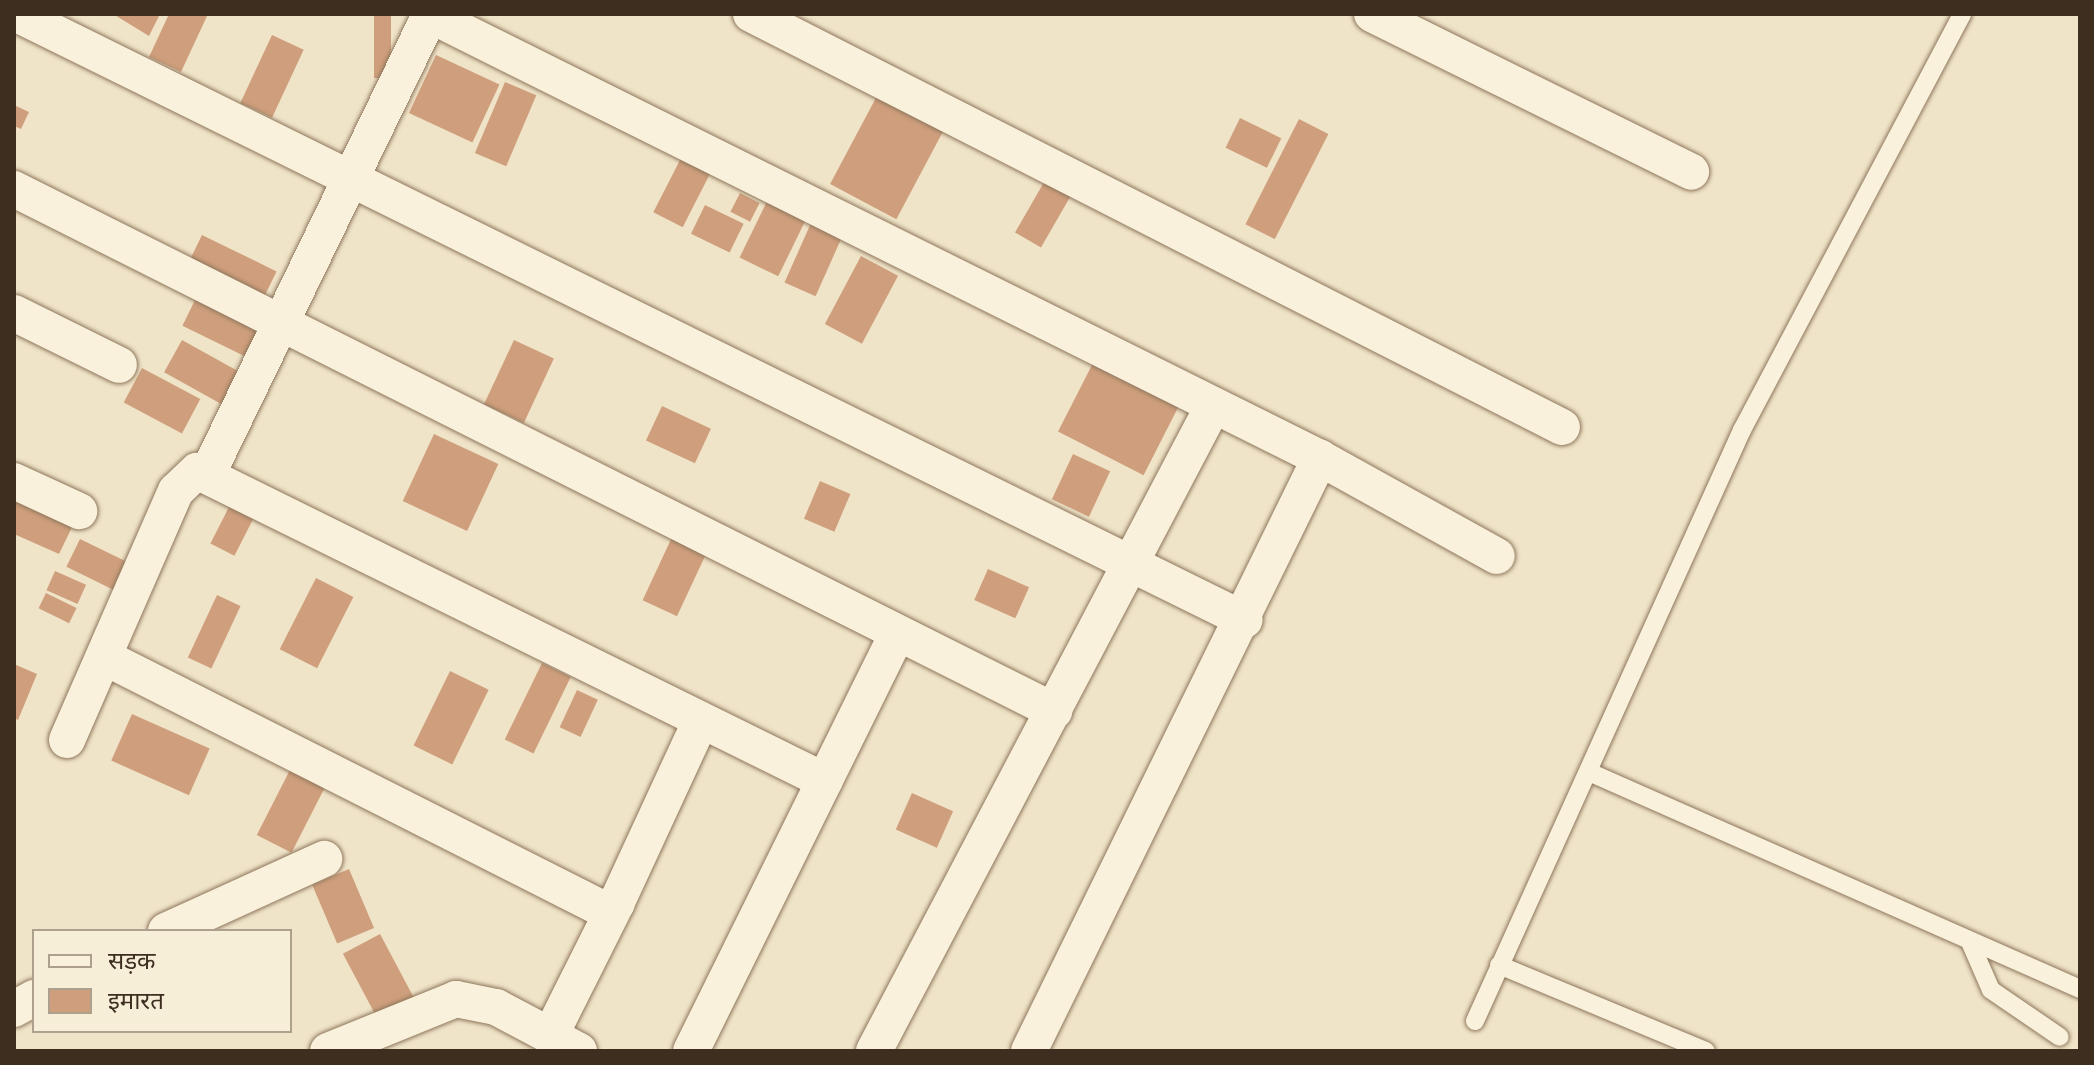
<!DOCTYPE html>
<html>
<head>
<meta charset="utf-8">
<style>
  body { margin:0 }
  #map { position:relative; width:2094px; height:1065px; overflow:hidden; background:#f0e4c8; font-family:"Source Serif 4","Noto Sans Devanagari",serif }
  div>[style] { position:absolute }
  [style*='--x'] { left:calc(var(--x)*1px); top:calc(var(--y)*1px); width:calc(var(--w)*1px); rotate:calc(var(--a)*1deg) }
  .building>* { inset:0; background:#cf9f7d; transform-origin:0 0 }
  .roads { filter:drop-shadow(0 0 2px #8d765c) drop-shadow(0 0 2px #8d765c) }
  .service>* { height:18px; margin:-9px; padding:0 9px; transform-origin:9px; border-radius:9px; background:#faf1dc }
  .minor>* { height:36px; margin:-18px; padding:0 18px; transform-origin:18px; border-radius:18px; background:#faf1dc }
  span { translate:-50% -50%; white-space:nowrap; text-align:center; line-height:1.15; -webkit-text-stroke:7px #f7eed8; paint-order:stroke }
  .frame { position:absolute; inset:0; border:16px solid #3d2e20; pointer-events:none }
  .legend { position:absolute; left:32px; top:929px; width:260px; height:104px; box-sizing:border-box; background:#f7eed8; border:2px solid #ada18e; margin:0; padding:10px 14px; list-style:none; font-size:24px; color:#3d2e20 }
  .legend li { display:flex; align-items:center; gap:16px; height:40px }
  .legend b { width:40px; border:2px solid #ada18e }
</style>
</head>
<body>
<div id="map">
  <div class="building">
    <div style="clip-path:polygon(113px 14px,160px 14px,149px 36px)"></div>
    <div style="clip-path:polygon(169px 14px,208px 14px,181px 72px,149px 57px)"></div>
    <div style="left:374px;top:14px;width:17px;height:64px"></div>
    <div style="left:272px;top:35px;width:35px;height:75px;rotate:25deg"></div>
    <div style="left:436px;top:55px;width:70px;height:64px;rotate:25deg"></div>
    <div style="left:505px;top:82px;width:34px;height:77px;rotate:23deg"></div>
    <div style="left:878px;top:94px;width:75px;height:102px;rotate:28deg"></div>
    <div style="clip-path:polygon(14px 105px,29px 112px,21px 129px,14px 126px)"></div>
    <div style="left:1240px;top:118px;width:46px;height:33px;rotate:26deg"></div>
    <div style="left:1299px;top:119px;width:33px;height:118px;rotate:27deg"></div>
    <div style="left:681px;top:158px;width:33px;height:61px;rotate:27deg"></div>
    <div style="left:1047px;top:177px;width:30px;height:64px;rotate:30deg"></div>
    <div style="left:772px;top:191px;width:43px;height:74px;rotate:26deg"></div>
    <div style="left:740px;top:193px;width:22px;height:21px;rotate:27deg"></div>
    <div style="left:705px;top:205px;width:43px;height:32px;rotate:26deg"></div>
    <div style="left:815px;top:214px;width:34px;height:75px;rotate:24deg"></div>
    <div style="left:202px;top:235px;width:83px;height:30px;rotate:26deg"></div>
    <div style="left:861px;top:256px;width:42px;height:77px;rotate:28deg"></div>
    <div style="left:196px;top:298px;width:71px;height:31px;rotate:26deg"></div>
    <div style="left:182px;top:340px;width:70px;height:37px;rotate:29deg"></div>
    <div style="left:514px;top:340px;width:44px;height:71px;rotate:25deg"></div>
    <div style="left:1093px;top:363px;width:96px;height:77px;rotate:27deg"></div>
    <div style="left:142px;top:368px;width:66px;height:39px;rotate:28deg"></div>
    <div style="left:662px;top:406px;width:54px;height:38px;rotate:25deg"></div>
    <div style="left:434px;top:434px;width:71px;height:74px;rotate:25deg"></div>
    <div style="left:1073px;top:454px;width:41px;height:50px;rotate:25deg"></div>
    <div style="left:820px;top:481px;width:33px;height:41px;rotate:23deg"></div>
    <div style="clip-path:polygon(14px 491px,76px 519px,59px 554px,14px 534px)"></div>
    <div style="left:229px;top:507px;width:27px;height:41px;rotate:27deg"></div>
    <div style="left:673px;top:535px;width:38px;height:72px;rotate:25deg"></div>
    <div style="left:80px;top:539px;width:60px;height:31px;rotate:26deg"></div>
    <div style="left:988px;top:569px;width:45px;height:34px;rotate:24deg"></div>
    <div style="left:55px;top:571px;width:34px;height:21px;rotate:24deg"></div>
    <div style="left:316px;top:578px;width:42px;height:80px;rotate:27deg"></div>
    <div style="left:46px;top:593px;width:34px;height:17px;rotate:26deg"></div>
    <div style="left:217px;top:595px;width:26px;height:69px;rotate:25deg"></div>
    <div style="left:542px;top:663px;width:32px;height:85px;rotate:26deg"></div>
    <div style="clip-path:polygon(14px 664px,37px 674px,18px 720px,14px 718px)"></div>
    <div style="left:450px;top:671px;width:43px;height:83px;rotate:26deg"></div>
    <div style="left:577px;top:690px;width:23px;height:41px;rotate:25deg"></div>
    <div style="left:132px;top:714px;width:85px;height:51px;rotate:24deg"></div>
    <div style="left:294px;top:762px;width:39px;height:82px;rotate:27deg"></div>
    <div style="left:912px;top:793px;width:45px;height:40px;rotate:24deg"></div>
    <div style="left:349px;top:869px;width:64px;height:40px;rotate:67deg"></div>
    <div style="left:380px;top:934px;width:77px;height:42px;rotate:62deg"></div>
  </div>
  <div class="roads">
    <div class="service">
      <div style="--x:1589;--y:772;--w:537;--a:23.84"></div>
      <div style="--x:1970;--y:942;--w:52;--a:66.4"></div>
      <div style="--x:1991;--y:990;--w:83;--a:34.3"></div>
      <div style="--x:1499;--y:965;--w:224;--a:22.6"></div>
      <div style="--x:1475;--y:1021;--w:649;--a:-65.69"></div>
      <div style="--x:1742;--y:430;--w:471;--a:-62.1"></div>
    </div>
    <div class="minor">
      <div style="--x:17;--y:14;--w:1369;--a:26.27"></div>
      <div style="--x:428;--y:14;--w:996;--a:26.46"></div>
      <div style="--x:1320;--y:458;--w:202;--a:29"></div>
      <div style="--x:751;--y:14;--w:910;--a:26.99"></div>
      <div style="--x:1372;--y:14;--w:356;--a:26.3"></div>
      <div style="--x:14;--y:189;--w:1164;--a:26.65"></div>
      <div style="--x:14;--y:313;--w:117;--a:26.3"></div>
      <div style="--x:208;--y:473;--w:509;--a:-64.14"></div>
      <div style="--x:14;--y:481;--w:72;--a:24.8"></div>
      <div style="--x:106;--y:658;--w:555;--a:26.8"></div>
      <div style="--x:601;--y:908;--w:16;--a:-15"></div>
      <div style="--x:616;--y:904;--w:200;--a:-65.2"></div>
      <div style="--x:67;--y:740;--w:272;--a:-66.4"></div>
      <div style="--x:176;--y:491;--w:29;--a:-44"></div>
      <div style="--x:197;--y:471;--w:700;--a:26.27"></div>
      <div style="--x:166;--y:931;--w:174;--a:-24.5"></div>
      <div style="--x:14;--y:1009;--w:23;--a:-29"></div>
      <div style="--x:550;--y:1036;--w:148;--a:-63.4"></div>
      <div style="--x:328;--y:1051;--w:138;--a:-22.1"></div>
      <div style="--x:456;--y:999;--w:41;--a:11.3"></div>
      <div style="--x:496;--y:1007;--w:94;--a:27.9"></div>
      <div style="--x:691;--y:1051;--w:465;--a:-63.7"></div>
      <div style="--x:874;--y:1051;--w:726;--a:-62.27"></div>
      <div style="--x:1029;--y:1051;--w:661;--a:-63.86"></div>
    </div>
  </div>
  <div class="frame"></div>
  <ul class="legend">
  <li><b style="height:10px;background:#faf1dc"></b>सड़क</li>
  <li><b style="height:22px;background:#cf9f7d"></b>इमारत</li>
  </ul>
</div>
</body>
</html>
